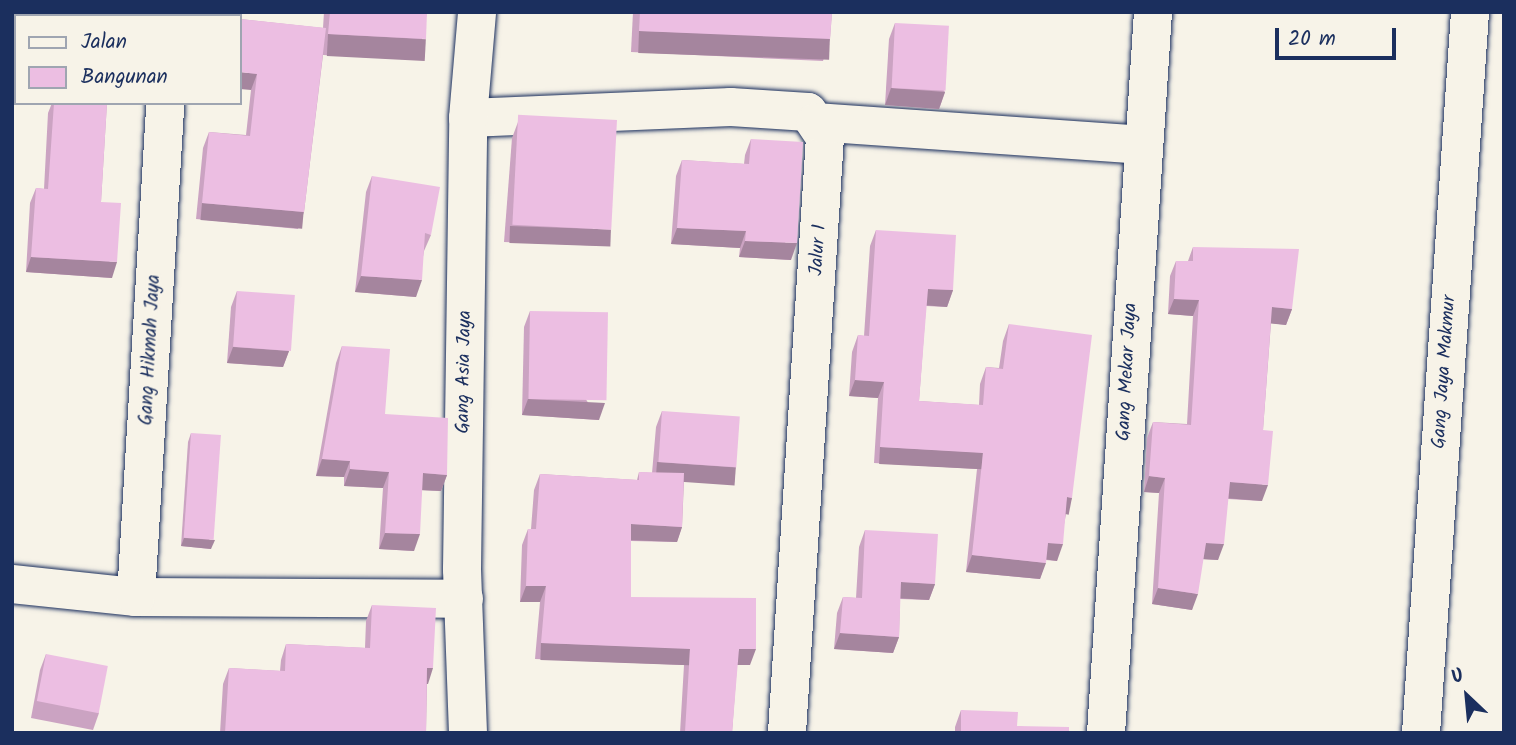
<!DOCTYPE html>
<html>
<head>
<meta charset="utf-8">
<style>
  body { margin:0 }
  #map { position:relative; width:1516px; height:745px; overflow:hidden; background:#f7f3e8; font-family:Kalam,sans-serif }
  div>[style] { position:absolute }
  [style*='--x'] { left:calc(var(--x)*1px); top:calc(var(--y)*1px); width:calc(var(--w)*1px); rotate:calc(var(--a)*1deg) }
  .roads { filter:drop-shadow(0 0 2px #1b2f5e) drop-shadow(0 0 2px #1b2f5e) }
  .minor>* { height:38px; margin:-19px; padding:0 19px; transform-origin:19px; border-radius:19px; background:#f7f3e8 }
  .wall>* { inset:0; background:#cba3c2 }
  .shaded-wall>* { inset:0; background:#a5859e; transform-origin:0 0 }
  .building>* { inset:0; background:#ecbee2; transform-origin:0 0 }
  span { translate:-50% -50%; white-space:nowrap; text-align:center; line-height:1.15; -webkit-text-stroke:6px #f7f3e8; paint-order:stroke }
  .street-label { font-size:19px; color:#1b2f5e }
  .frame { position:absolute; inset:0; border:14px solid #1b2f5e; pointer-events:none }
  .legend { position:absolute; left:14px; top:14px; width:228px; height:91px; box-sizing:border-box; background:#f7f3e8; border:2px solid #9fa5b1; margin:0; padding:9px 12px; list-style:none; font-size:21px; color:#1b2f5e }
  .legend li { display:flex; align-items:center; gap:14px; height:35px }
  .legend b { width:35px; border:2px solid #9fa5b1 }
  .north { position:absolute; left:1432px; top:661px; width:70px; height:70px; -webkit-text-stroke:5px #f7f3e8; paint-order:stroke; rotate:334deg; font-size:19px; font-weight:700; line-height:28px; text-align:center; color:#1b2f5e }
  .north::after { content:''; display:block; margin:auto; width:24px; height:32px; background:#1b2f5e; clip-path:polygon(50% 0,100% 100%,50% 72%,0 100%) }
  .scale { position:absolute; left:1275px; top:28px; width:121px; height:32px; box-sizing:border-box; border:4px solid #1b2f5e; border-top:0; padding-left:9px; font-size:21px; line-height:24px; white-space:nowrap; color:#1b2f5e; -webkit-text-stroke:5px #f7f3e8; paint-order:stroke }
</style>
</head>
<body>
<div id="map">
  <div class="roads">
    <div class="minor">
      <div style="--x:169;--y:16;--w:4;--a:-76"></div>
      <div style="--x:468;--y:118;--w:263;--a:-2.4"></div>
      <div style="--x:731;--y:107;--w:77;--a:3.7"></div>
      <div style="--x:808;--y:112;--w:30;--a:56"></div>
      <div style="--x:825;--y:137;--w:597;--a:93.65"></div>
      <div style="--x:816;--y:122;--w:328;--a:4"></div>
      <div style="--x:12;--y:584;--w:125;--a:6"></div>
      <div style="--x:136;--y:597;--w:328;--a:0.3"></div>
      <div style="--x:136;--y:597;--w:495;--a:-86.6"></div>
      <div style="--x:468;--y:733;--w:164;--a:-92.1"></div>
      <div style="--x:462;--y:569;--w:451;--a:-89.2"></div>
      <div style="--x:468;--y:118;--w:106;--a:-85.1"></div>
      <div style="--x:1106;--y:733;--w:723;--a:-86.27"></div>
      <div style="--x:1421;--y:733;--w:723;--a:-86.11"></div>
    </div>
  </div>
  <div class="wall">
    <div style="clip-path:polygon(12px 12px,21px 12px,20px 16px,16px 16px,16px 20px,12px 19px)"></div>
    <div style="clip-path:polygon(324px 12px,427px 12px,418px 60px,323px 55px,304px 212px,298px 229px,196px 219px,203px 148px,209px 132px,246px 135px,251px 90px,240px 19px,323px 28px)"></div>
    <div style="clip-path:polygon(633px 12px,832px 12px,830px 39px,823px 61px,631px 52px)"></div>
    <div style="clip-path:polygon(895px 23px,945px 92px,939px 109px,885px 105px,889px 39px)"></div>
    <div style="clip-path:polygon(52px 103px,107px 103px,101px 202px,112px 278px,26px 272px,30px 203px,36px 188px,44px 189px,48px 113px)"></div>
    <div style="clip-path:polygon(518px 122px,605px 246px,504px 242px,512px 138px)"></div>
    <div style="clip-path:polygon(751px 139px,791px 260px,739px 257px,740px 248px,671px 244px,676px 176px,682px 160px,744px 164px,745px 155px)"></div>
    <div style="clip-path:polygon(372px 176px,431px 235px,424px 251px,416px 297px,355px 292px,366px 192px)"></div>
    <div style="clip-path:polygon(876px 230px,953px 290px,947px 307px,926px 306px,919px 401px,979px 405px,980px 384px,986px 367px,999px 368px,1003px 341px,1009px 324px,1072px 498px,1066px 514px,1057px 561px,1046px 560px,1040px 579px,966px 572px,977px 469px,874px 463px,878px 398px,849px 396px,852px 352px,858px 335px,864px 336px,870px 246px)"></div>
    <div style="clip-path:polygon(1193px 247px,1292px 309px,1286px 325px,1271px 323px,1263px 430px,1262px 501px,1228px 499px,1218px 560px,1203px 559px,1192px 610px,1152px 604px,1159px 493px,1144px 492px,1147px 438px,1153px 422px,1187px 424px,1193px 316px,1168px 314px,1170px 276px,1176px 261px,1188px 261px)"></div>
    <div style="clip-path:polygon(237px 291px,289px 351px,283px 367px,227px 363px,231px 307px)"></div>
    <div style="clip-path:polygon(530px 311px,599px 420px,522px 415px,524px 327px)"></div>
    <div style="clip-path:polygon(342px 346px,385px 414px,447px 475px,441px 491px,422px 490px,414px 551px,379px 549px,383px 488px,344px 486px,344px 477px,316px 476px,336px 363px)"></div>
    <div style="clip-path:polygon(662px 411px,736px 467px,730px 484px,684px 481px,682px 527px,677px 542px,631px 541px,631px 597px,750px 665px,737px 665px,732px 733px,680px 733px,684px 665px,535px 659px,540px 602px,520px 602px,522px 545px,528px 529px,531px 529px,534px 490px,540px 474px,637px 480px,639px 472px,652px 473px,656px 427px)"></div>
    <div style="clip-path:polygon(191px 433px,211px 549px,181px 546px,188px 442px)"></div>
    <div style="clip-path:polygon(865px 530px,935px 584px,929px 600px,900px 599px,899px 637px,893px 653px,834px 649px,837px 613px,843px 597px,856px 598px,859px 547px)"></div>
    <div style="clip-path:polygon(372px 605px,428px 684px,427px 684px,426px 733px,220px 733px,223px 684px,229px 668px,280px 671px,281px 660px,286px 644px,365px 648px,366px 621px)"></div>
    <div style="clip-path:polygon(46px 654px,99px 713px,93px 730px,31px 718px,40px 670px)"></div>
    <div style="clip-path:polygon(961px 710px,1017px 726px,1069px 733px,955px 733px,955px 727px)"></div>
  </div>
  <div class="shaded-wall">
    <div style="left:639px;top:31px;width:191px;height:22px;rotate:2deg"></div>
    <div style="left:328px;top:34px;width:98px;height:22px;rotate:3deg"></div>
    <div style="clip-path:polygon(240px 72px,257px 74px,251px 90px,240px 89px)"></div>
    <div style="clip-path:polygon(891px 88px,945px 92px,939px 109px,885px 105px)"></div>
    <div style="left:202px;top:203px;width:102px;height:17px;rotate:5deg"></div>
    <div style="left:510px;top:226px;width:101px;height:17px;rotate:2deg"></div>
    <div style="clip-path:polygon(677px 228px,746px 231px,740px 248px,671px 244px)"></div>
    <div style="clip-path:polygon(745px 241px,797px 243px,791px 260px,739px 257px)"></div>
    <div style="clip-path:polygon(31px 257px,117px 262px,112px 278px,26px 272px)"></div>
    <div style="clip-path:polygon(361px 276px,422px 280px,416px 297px,355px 292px)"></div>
    <div style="clip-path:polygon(928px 289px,953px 290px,947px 307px,922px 305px)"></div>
    <div style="clip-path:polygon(1174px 299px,1199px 300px,1193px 316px,1168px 314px)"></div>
    <div style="clip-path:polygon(1272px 307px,1292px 309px,1286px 325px,1266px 323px)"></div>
    <div style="clip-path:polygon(233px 347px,289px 351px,283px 367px,227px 363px)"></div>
    <div style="clip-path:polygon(855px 380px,884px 382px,878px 398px,849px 396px)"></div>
    <div style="clip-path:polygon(528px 399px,605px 403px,599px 420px,522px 415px)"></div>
    <div style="left:880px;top:447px;width:103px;height:17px;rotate:3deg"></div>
    <div style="clip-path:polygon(322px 459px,350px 461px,344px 477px,316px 476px)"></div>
    <div style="left:657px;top:462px;width:79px;height:18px;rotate:4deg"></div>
    <div style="clip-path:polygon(350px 469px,389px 472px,383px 488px,344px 486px)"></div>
    <div style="clip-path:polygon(423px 473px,447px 475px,441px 491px,417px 490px)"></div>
    <div style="clip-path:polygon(1149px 476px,1165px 478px,1159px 493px,1144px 492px)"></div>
    <div style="clip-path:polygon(1230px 482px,1268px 485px,1262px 501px,1224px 498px)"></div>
    <div style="left:1067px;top:497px;width:5px;height:17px;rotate:11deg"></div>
    <div style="clip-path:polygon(631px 524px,682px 527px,677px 542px,626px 540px)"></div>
    <div style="clip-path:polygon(385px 533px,420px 534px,414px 551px,379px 549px)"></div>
    <div style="clip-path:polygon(184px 538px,215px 540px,211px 549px,181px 546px)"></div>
    <div style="clip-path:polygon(1048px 543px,1063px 544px,1057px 561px,1043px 559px)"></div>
    <div style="clip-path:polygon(1206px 543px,1224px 544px,1218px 560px,1200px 559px)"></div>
    <div style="clip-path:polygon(972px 555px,1046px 563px,1040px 579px,966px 572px)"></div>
    <div style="clip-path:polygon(901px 582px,935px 584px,929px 600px,895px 598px)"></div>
    <div style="clip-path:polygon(526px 586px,546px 586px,540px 602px,520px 602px)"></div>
    <div style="clip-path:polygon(1158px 588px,1198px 594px,1192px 610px,1152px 604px)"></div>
    <div style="clip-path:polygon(840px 633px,899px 637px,893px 653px,834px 649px)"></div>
    <div style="left:541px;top:643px;width:149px;height:17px;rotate:2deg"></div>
    <div style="clip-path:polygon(739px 649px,756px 649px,750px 665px,733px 665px)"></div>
    <div style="clip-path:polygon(427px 668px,433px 668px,428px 684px,421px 684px)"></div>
  </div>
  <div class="building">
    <div style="clip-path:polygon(330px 12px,427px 12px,426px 39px,328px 34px)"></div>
    <div style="clip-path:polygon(640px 12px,832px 12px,830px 39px,639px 31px)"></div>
    <div style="clip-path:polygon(240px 19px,326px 28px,304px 212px,202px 203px,209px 132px,250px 136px,257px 74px,240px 72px)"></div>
    <div style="left:895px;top:23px;width:54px;height:65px;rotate:3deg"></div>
    <div style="clip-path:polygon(54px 103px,107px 103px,101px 202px,121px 203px,117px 262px,31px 257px,36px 188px,48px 189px)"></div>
    <div style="left:617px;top:120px;width:110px;height:99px;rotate:93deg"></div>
    <div style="clip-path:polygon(751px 139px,803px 142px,797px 243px,745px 241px,746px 231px,677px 228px,682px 160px,749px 164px)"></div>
    <div style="clip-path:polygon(372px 176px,440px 187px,431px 235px,425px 233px,422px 280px,361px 276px)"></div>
    <div style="clip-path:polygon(876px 230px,956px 235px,953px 290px,928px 289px,919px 401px,983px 405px,986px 367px,1003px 369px,1009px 324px,1092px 335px,1072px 498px,1067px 497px,1063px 544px,1048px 543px,1046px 563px,972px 555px,983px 453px,880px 447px,884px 382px,855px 380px,858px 335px,869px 336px)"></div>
    <div style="clip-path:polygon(1193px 247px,1299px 249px,1292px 309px,1272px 307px,1263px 430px,1273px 431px,1268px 485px,1230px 482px,1224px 544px,1206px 543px,1198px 594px,1158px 588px,1165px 478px,1149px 476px,1153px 422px,1191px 425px,1199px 300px,1174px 299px,1176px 261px,1193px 261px)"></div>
    <div style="left:237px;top:291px;width:58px;height:56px;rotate:4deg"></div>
    <div style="left:530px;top:311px;width:78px;height:88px;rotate:1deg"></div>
    <div style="clip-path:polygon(342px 346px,390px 349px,385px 414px,448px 418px,447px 475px,423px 473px,420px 534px,385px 533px,389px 472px,350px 469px,350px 461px,322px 459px)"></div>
    <div style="left:662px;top:411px;width:78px;height:51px;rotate:4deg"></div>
    <div style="left:191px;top:433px;width:30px;height:105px;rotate:4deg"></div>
    <div style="clip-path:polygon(639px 472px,684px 473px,682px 527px,631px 524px,631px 597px,756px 598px,756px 649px,739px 649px,732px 733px,685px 732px,690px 649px,541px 643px,546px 586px,526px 586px,528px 529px,536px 529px,540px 474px,639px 480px)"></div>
    <div style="clip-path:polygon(865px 530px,938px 534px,935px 584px,901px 582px,899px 637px,840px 633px,843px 597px,862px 598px)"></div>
    <div style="clip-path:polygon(372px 605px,436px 608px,433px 668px,427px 668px,426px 733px,225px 733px,229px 668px,285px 671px,286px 644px,370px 648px)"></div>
    <div style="left:46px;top:654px;width:63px;height:48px;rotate:11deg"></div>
    <div style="clip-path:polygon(961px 710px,1018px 712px,1017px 726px,1069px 727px,1069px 733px,961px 733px)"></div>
  </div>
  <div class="street-label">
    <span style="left:819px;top:250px;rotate:-86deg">Jalur 1</span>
    <span style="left:151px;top:350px;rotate:-87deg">Gang Hikmah Jaya</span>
    <span style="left:465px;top:372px;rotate:-89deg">Gang Asia Jaya</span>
    <span style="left:1128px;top:372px;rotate:-87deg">Gang Mekar Jaya</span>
    <span style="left:1445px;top:372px;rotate:-86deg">Gang Jaya Makmur</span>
  </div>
  <div class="frame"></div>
  <ul class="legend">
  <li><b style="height:9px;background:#f7f3e8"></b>Jalan</li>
  <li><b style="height:19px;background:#ecbee2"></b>Bangunan</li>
  </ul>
  <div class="north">U</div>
  <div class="scale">20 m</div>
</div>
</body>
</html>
